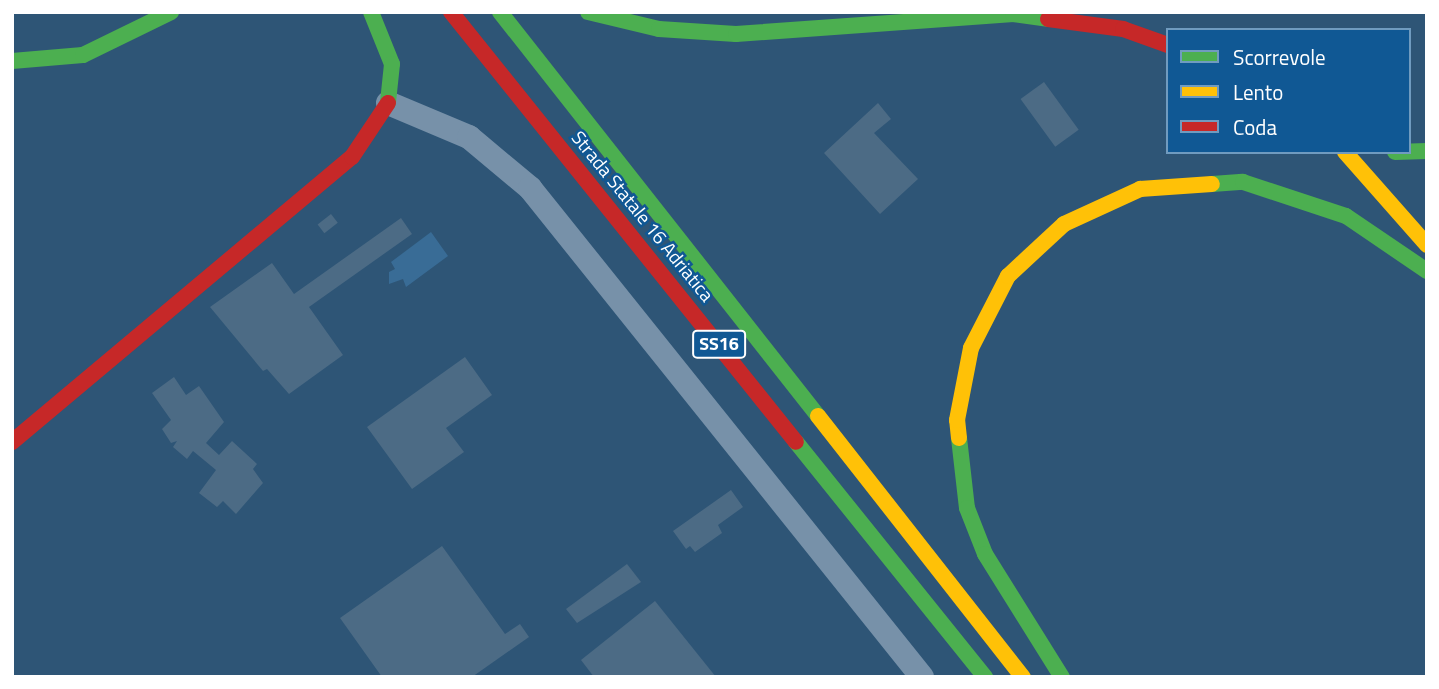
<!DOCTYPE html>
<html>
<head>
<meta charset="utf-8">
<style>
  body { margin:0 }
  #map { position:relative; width:1439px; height:689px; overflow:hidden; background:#2e5576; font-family:"Titillium Web",sans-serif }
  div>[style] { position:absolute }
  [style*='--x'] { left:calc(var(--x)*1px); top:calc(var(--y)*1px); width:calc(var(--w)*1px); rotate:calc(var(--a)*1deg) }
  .water>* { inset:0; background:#396c96 }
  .building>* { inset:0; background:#4c6b85; transform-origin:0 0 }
  .street>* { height:24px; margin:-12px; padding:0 12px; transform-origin:12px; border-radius:12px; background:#7791a9 }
  .fast>* { height:16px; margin:-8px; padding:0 8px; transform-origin:8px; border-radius:8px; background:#4caf50 }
  .slow>* { height:16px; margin:-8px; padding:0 8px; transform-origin:8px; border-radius:8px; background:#ffc107 }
  .jam>* { height:16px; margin:-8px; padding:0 8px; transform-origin:8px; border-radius:8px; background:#c62828 }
  span { translate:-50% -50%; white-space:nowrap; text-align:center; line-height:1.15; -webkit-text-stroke:5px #105894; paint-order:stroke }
  .shield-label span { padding:2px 5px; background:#105894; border:2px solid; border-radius:5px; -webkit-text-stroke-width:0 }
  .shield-label { font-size:18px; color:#fff; font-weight:700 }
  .street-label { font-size:19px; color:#fff }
  .frame { position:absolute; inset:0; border:14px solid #fff; pointer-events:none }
  .legend { position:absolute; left:1166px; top:28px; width:245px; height:126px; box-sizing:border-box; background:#105894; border:2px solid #709bbf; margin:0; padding:9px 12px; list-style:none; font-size:21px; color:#fff }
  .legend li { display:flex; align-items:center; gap:14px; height:35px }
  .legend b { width:35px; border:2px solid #709bbf }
</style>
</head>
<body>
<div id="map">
  <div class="water">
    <div style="clip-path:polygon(431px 232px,448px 256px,406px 287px,403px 279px,389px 284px,389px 272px,395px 269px,391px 262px)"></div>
  </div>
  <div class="building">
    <div style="left:1044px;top:82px;width:59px;height:29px;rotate:54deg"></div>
    <div style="clip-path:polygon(878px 103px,891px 119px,874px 133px,918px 179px,880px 214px,824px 153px)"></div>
    <div style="left:331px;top:214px;width:11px;height:17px;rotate:52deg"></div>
    <div style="clip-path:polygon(401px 218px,412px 234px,309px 307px,343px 355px,289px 394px,267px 369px,263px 371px,210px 307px,272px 263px,294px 294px)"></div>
    <div style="clip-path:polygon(465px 357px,492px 395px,446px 428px,464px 452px,412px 489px,367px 427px)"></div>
    <div style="clip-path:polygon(174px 377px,186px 395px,199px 386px,224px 422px,206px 443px,219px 455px,232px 441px,257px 464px,253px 469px,263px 483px,236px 514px,223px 501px,217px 507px,199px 493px,216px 470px,193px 451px,187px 459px,173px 447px,177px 441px,171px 443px,162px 429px,171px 420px,152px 393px)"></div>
    <div style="clip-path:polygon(731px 490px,743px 507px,718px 525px,722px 533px,695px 552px,690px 546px,686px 549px,673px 531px)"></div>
    <div style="clip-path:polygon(442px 546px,505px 634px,520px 624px,529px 637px,472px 677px,382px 677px,340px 618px)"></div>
    <div style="clip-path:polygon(627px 564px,641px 582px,577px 623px,566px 609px)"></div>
    <div style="clip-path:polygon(655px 601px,716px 677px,594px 677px,581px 660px)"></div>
  </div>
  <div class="street">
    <div style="--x:388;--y:103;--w:88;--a:22.8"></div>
    <div style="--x:469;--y:137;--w:80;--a:39.9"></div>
    <div style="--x:530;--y:188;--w:627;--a:51.28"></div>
  </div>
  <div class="fast">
    <div style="--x:371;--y:12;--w:56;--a:68"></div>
    <div style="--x:392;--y:64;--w:39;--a:96"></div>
    <div style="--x:500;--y:12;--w:514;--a:51.79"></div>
    <div style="--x:588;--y:12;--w:73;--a:13.5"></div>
    <div style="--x:659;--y:29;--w:77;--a:3.7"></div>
    <div style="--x:736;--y:34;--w:278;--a:-4.1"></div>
    <div style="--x:1013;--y:14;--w:35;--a:8"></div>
    <div style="--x:12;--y:61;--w:71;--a:-4.8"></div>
    <div style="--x:83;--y:55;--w:98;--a:-26"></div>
    <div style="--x:1395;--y:152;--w:32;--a:-2"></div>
    <div style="--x:1212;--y:184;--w:31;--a:-4"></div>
    <div style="--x:1243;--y:182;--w:108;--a:18.3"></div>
    <div style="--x:1346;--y:216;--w:98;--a:34.2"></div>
    <div style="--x:959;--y:438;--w:70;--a:83.5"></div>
    <div style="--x:967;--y:508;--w:49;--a:68.6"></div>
    <div style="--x:985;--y:554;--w:145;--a:58"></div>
    <div style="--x:796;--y:442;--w:302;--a:51.2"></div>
  </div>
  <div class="slow">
    <div style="--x:1345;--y:152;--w:124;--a:48.6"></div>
    <div style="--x:818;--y:416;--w:332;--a:51.9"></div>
    <div style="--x:959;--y:438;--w:18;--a:-96"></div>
    <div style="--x:957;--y:420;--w:73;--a:-79"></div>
    <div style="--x:971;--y:348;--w:81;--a:-62.8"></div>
    <div style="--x:1008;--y:276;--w:76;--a:-42.9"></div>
    <div style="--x:1064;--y:224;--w:84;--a:-24.7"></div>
    <div style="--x:1140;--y:189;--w:72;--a:-4"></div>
  </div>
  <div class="jam">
    <div style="--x:451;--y:12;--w:551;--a:51.26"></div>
    <div style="--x:1048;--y:19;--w:76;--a:7.6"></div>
    <div style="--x:1123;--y:29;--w:48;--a:19.6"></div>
    <div style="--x:12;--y:442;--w:444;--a:-40"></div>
    <div style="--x:352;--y:157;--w:65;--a:-56.3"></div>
  </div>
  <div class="shield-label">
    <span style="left:719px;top:344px">SS16</span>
  </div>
  <div class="street-label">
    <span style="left:643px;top:216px;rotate:51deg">Strada Statale 16 Adriatica</span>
  </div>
  <div class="frame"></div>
  <ul class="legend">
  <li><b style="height:9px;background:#4caf50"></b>Scorrevole</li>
  <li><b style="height:9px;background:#ffc107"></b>Lento</li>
  <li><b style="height:9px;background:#c62828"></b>Coda</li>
  </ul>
</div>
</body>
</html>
